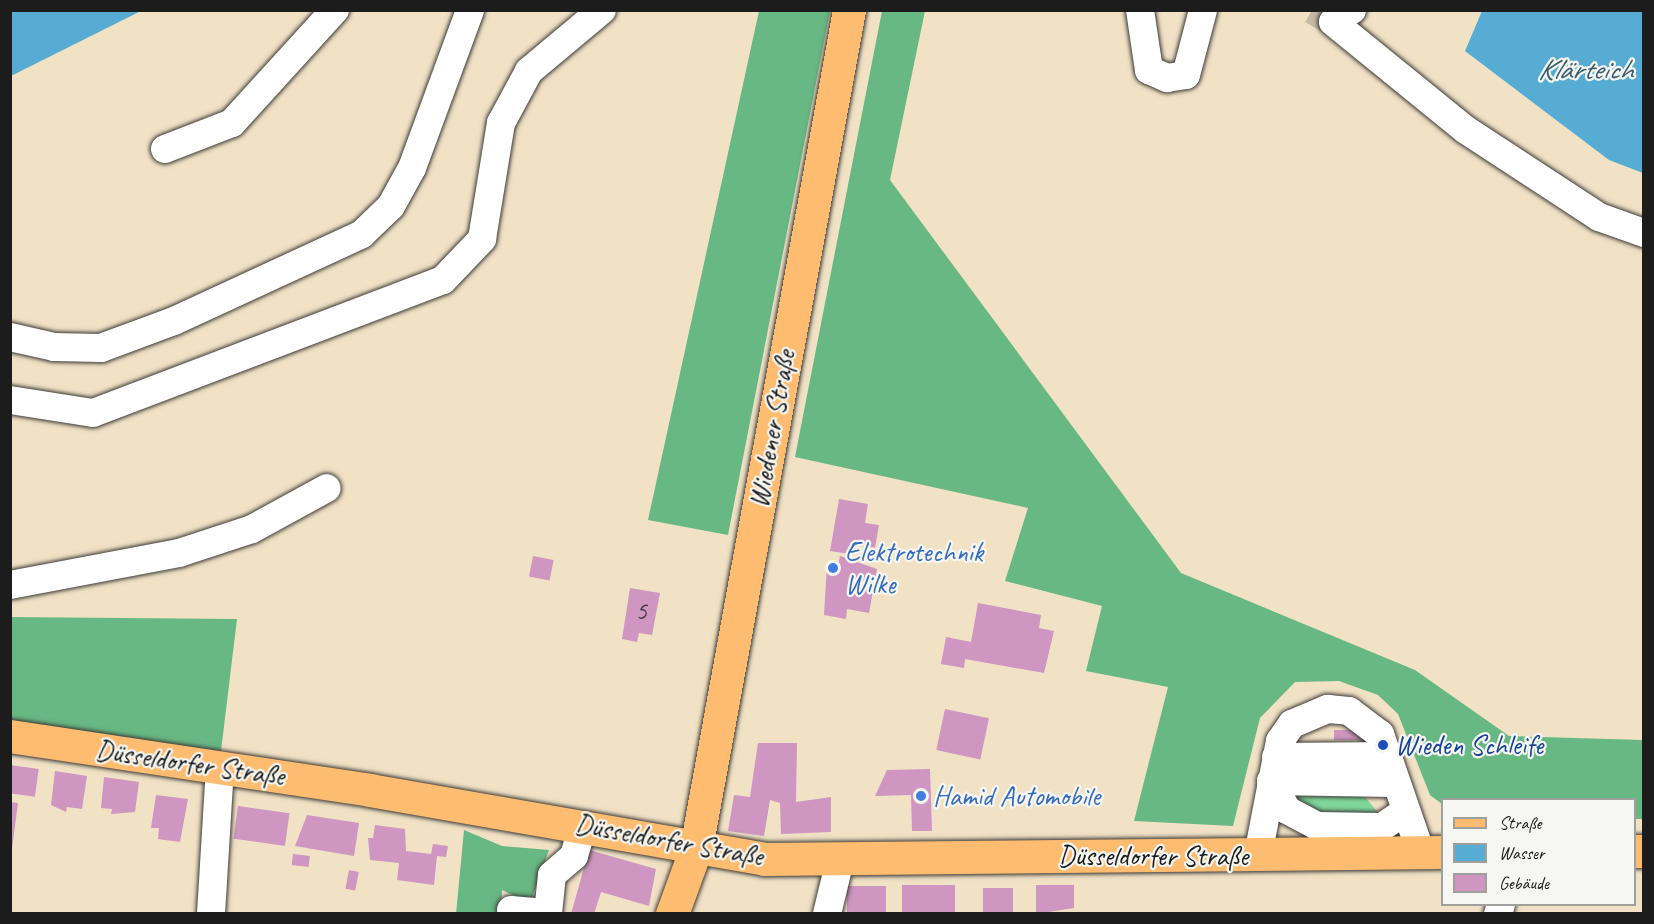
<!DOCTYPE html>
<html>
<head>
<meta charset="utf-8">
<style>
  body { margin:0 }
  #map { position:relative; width:1654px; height:924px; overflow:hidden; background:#f1e2c6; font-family:Caveat,sans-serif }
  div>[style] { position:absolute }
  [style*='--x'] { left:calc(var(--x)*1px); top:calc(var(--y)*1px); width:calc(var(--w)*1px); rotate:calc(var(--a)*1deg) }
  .green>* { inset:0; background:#80d79b }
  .forest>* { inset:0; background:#68b883 }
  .water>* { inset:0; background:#57acd3 }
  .building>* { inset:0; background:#ce96c0; transform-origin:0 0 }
  .minor-tunnel>* { height:28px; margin-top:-14px; transform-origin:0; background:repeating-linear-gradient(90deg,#c6baa4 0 28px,transparent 0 42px) }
  .roads { filter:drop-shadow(0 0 2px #3c3a36) drop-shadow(0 0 2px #3c3a36) }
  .minor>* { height:28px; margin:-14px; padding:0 14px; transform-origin:14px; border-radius:14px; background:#fff }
  .major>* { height:33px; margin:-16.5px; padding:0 16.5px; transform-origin:16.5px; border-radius:16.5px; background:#febc70 }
  .dots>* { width:16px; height:16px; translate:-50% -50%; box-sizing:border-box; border:3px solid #f6f6f2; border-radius:50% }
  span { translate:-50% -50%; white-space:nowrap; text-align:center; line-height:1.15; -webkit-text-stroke:4.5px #f6f6f2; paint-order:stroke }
  .number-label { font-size:26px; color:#483a45 }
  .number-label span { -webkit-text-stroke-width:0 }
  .street-label { font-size:28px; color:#1c1c1c }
  .shop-label { font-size:28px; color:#366cbe }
  .left { translate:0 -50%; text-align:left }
  .transit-label { font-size:28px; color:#164399 }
  .water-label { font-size:30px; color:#375d6e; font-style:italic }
  .frame { position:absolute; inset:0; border:12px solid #1c1c1c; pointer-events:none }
  .legend { position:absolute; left:1441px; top:798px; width:195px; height:108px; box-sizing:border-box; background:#f6f6f2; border:2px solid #9f9f9c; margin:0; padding:8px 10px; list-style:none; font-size:18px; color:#1c1c1c }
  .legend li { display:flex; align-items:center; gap:12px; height:30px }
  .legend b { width:30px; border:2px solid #9f9f9c }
</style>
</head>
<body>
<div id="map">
  <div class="green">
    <div style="clip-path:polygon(1298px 796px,1365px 797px,1380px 815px,1328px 819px,1293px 800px)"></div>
  </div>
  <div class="forest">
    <div style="clip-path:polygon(759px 11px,830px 11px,728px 535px,648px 520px)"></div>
    <div style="clip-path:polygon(882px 11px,925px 11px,890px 180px,1181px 573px,1415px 670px,1509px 736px,1643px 740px,1643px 819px,1635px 819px,1634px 800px,1442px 800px,1442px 804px,1430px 795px,1398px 714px,1378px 695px,1339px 681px,1295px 682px,1260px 718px,1233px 826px,1134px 821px,1168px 687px,1086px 671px,1102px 606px,1005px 581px,1028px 508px,795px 457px)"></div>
    <div style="clip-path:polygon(10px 617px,237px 619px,221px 751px,11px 722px)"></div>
    <div style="clip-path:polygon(464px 830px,502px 846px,549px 850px,530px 903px,502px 890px,501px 913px,456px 914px)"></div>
  </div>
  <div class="water">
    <div style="clip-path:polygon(11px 10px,141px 10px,141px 11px,11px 76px)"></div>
    <div style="clip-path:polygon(1482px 11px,1643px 11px,1643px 173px,1609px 160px,1465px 51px)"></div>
  </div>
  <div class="building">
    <div style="clip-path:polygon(839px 499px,868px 504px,865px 523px,879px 525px,875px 548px,852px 544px,850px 554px,830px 551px)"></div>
    <div style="left:533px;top:556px;width:21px;height:21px;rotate:11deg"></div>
    <div style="clip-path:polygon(840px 556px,877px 569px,869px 613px,847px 609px,846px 619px,824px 615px,827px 565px,838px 567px)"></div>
    <div style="clip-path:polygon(630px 588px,660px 593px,652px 635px,639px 633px,637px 642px,622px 639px)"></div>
    <div style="clip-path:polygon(978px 603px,1041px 615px,1039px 628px,1054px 631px,1044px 673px,965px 659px,964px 668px,941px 664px,946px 637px,971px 642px)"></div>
    <div style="left:945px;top:709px;width:45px;height:42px;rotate:12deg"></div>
    <div style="left:1369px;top:730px;width:10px;height:35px;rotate:90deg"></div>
    <div style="clip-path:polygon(758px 743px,797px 743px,796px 802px,831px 797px,831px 832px,781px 834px,780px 803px,770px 800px,764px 836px,728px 831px,734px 795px,750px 797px)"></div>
    <div style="left:10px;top:765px;width:29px;height:28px;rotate:8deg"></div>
    <div style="clip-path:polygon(930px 769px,932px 831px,912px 831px,911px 795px,875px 796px,887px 770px)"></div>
    <div style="clip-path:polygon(55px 771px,87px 776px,82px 809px,67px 807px,66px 812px,51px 805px)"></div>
    <div style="clip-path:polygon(104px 777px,139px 782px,135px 812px,111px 814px,112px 809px,101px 808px)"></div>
    <div style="clip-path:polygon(156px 795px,188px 799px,180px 842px,158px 839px,159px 828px,151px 828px)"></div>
    <div style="clip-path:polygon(10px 802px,18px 803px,12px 849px,10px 849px)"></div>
    <div style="left:238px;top:806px;width:52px;height:33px;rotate:8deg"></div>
    <div style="clip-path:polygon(307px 815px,359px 823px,354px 856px,295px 846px)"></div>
    <div style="clip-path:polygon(375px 825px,405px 829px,406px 851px,431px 854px,433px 844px,448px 846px,446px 857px,437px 856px,434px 885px,397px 880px,399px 863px,370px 860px,368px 838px,373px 838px)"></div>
    <div style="clip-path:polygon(589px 850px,656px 869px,649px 906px,601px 892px,594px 914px,571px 914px)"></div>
    <div style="left:293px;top:854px;width:17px;height:11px;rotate:7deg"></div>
    <div style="left:349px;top:870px;width:10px;height:19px;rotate:11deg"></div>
    <div style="left:955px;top:885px;width:29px;height:53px;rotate:90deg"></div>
    <div style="clip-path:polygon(1036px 885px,1074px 885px,1074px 908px,1036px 914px)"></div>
    <div style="left:847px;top:886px;width:39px;height:28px"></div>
    <div style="left:983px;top:888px;width:30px;height:26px"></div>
  </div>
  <div class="minor-tunnel">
    <div style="--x:1312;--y:10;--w:24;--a:30"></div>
  </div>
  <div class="roads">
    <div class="minor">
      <div style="--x:1140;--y:10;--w:61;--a:81.5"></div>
      <div style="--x:1149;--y:70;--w:20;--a:24"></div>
      <div style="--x:1167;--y:78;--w:19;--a:-9"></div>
      <div style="--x:1186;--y:75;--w:67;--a:-75.3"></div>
      <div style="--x:1352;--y:10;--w:22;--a:148"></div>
      <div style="--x:1333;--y:22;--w:171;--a:39.1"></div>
      <div style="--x:1466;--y:130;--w:159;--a:33.2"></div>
      <div style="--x:1599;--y:217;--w:48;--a:19.6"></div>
      <div style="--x:165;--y:149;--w:72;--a:-21.2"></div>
      <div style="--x:232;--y:123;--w:153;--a:-47.7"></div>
      <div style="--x:10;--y:337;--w:45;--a:12.8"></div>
      <div style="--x:54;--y:347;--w:47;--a:1.2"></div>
      <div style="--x:101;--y:348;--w:78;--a:-20.3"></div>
      <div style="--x:174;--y:321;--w:207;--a:-24.8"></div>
      <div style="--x:362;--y:234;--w:40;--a:-44"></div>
      <div style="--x:391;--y:206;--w:43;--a:-61.1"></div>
      <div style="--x:412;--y:168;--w:168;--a:-69.8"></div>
      <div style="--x:10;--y:400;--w:84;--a:8.9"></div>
      <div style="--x:93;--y:413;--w:374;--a:-20.8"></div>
      <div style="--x:443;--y:280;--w:57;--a:-46.4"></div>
      <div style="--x:482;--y:239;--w:118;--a:-80.7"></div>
      <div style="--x:501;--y:123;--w:59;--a:-61.7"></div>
      <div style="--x:529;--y:71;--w:95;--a:-39.9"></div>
      <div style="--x:10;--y:585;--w:172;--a:-10.7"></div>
      <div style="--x:179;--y:553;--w:77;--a:-18.2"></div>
      <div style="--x:252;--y:529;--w:85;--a:-28.7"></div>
      <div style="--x:1276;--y:757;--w:112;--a:-0.5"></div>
      <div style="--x:1271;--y:781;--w:33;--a:61"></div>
      <div style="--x:1287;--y:810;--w:34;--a:28"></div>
      <div style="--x:1317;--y:826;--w:65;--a:0.9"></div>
      <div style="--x:1382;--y:827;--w:27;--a:-34"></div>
      <div style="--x:1271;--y:781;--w:122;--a:0.9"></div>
      <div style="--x:1258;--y:855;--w:116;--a:-79.1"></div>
      <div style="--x:1280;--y:741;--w:21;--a:-55"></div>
      <div style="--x:1292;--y:724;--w:39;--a:-23"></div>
      <div style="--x:1328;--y:709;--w:21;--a:5"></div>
      <div style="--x:1349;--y:711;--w:39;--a:37"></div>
      <div style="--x:1380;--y:734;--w:126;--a:71"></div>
      <div style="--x:511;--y:910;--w:37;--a:5"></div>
      <div style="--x:548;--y:913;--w:38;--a:-84"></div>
      <div style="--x:552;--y:875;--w:29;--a:-41"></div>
      <div style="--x:574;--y:856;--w:32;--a:-74"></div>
      <div style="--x:211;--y:914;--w:147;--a:-86.5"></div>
      <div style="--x:827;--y:914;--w:56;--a:-76.5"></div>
      <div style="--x:1498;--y:914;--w:10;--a:-73"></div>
    </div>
    <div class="major">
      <div style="--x:10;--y:736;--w:364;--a:8.5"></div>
      <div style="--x:370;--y:790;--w:400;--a:9.9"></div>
      <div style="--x:764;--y:859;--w:678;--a:-0.59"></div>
      <div style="--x:1634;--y:851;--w:10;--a:0"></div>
      <div style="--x:672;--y:914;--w:70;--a:-70"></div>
      <div style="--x:696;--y:848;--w:852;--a:-79.65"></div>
    </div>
  </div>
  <div class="dots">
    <div style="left:833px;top:568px;background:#3f7fe0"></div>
    <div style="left:1383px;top:745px;background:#1a4fb4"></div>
    <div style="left:921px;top:796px;background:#3f7fe0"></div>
  </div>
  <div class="number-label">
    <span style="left:641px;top:611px">5</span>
  </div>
  <div class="street-label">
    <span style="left:772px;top:429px;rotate:-80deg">Wiedener Straße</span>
    <span style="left:190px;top:763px;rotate:8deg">Düsseldorfer Straße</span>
    <span style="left:669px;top:840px;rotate:10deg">Düsseldorfer Straße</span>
    <span style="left:1153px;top:856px">Düsseldorfer Straße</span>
  </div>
  <div class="shop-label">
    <span class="left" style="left:845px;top:568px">Elektrotechnik<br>Wilke</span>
    <span class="left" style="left:933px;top:796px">Hamid Automobile</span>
  </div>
  <div class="transit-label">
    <span class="left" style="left:1395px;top:745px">Wieden Schleife</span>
  </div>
  <div class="water-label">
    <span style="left:1585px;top:69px">Klärteich</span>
  </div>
  <div class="frame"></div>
  <ul class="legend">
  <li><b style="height:8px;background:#febc70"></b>Straße</li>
  <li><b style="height:16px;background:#57acd3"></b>Wasser</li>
  <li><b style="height:16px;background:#ce96c0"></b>Gebäude</li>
  </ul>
</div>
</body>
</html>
